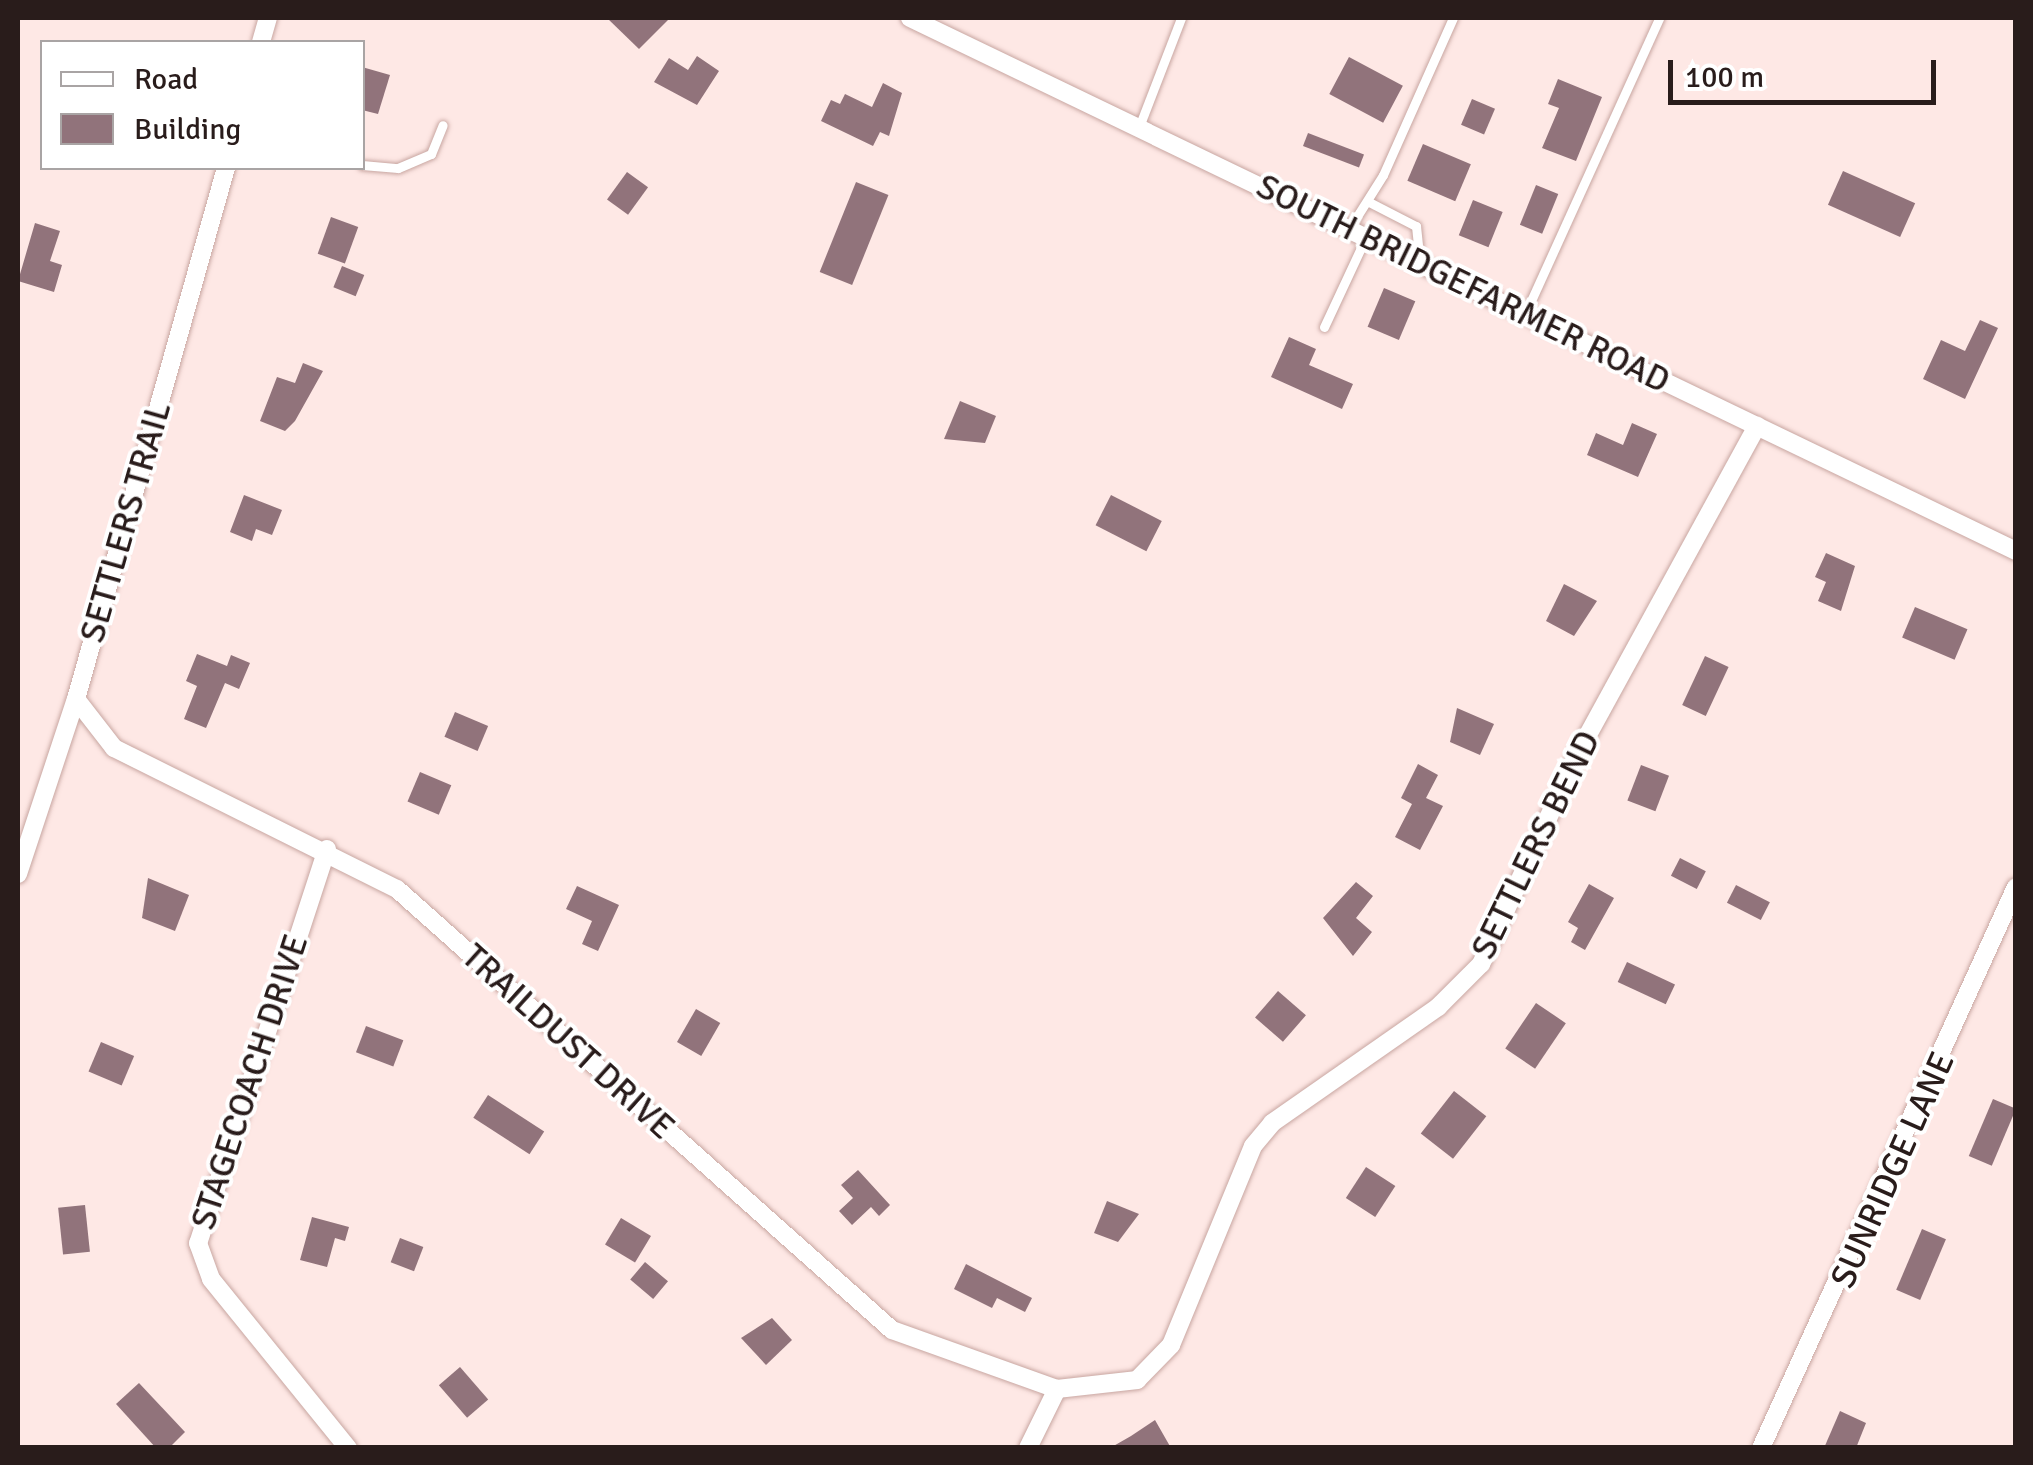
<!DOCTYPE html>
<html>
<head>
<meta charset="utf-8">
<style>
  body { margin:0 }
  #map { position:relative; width:2033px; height:1465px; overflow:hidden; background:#fee8e5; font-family:Signika,sans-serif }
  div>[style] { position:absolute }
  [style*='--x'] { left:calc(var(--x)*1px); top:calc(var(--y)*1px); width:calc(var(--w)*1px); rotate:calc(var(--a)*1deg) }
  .building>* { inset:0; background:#91737b; transform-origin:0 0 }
  .roads { filter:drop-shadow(0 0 2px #c8a6a1) drop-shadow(0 0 2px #c8a6a1) }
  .service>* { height:9px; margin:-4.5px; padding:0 4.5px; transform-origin:4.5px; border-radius:4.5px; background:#fff }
  .minor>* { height:18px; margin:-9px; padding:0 9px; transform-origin:9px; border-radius:9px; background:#fff }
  span { translate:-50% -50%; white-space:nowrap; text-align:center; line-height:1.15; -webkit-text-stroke:8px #fff; paint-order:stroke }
  .street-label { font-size:35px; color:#291c1b }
  .frame { position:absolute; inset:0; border:20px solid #291c1b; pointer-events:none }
  .legend { position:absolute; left:40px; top:40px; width:325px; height:130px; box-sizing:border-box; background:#fff; border:2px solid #a9a4a4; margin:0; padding:12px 18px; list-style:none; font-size:30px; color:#291c1b }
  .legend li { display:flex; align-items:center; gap:20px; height:50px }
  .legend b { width:50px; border:2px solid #a9a4a4 }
  .scale { position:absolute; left:1668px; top:60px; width:268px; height:45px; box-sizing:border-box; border:5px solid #291c1b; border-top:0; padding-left:12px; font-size:30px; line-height:35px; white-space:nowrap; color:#291c1b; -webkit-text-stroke:8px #fff; paint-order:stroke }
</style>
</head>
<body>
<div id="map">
  <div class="building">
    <div style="clip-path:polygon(607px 18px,670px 18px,639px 49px)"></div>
    <div style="clip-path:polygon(697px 56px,719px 71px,697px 105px,654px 82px,669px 58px,688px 70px)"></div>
    <div style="left:1349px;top:57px;width:61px;height:42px;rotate:28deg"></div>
    <div style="clip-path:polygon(362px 67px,390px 75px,378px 114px,362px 110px)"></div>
    <div style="clip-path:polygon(1558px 79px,1602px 97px,1576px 161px,1542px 148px,1559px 108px,1548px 104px)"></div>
    <div style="clip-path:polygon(883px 83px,902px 93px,889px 136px,880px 132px,873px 146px,821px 121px,831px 100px,840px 104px,845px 94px,872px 107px)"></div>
    <div style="left:1472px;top:99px;width:25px;height:28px;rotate:23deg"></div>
    <div style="left:1308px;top:133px;width:60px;height:14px;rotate:21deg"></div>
    <div style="left:1423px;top:144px;width:52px;height:40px;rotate:23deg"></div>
    <div style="left:1843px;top:171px;width:79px;height:37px;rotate:24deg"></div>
    <div style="left:627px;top:172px;width:26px;height:34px;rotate:36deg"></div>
    <div style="left:856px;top:182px;width:35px;height:97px;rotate:22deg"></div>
    <div style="left:1536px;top:185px;width:24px;height:43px;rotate:22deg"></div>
    <div style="left:1473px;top:200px;width:32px;height:38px;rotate:22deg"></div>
    <div style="left:331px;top:217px;width:29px;height:39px;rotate:20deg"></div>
    <div style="clip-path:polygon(35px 223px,60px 231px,50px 261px,62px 265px,54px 292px,18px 281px)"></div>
    <div style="left:342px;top:266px;width:24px;height:23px;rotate:22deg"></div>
    <div style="left:1384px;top:288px;width:34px;height:42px;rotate:23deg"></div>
    <div style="clip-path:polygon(1980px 320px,1998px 328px,1965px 399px,1923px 379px,1941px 340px,1965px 351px)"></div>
    <div style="clip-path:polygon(1289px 337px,1316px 349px,1309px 365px,1353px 384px,1342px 409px,1271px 377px)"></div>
    <div style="clip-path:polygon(303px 363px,323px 371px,295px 421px,285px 431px,260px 421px,277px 377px,295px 383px)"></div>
    <div style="clip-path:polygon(960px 401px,996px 416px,985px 443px,944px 439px)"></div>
    <div style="clip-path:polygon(1632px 423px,1657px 434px,1638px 477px,1587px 455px,1596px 433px,1623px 445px)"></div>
    <div style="clip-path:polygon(244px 495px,282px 510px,272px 535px,256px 529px,252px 541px,230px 532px)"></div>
    <div style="left:1111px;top:495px;width:57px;height:34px;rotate:27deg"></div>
    <div style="clip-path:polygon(1826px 553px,1855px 566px,1841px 611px,1818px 601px,1826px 582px,1815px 577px)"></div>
    <div style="clip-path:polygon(1564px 584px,1597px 601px,1574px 636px,1546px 621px)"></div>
    <div style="left:1915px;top:607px;width:57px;height:33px;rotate:23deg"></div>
    <div style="clip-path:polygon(197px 654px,227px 666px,231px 655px,250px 663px,239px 689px,225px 683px,206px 728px,184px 719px,197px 686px,186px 681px)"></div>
    <div style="left:1705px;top:656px;width:26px;height:54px;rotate:25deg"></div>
    <div style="clip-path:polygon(1457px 708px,1494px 724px,1480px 755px,1450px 742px)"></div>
    <div style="left:455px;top:712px;width:36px;height:27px;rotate:23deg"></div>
    <div style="clip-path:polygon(1418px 764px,1438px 775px,1426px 798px,1443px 806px,1420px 850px,1395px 837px,1412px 804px,1401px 798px)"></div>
    <div style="left:1641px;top:765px;width:30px;height:38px;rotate:21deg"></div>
    <div style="left:420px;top:772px;width:34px;height:32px;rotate:23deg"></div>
    <div style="left:1680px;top:858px;width:29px;height:20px;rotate:27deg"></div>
    <div style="clip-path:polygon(148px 878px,189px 895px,175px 931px,142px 918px)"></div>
    <div style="clip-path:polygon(1356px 882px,1373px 896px,1356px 918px,1372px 932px,1353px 956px,1323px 918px)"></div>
    <div style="clip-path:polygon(1589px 884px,1614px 898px,1585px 950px,1571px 942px,1578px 928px,1568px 922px)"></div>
    <div style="left:1736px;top:885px;width:38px;height:20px;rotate:27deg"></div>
    <div style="clip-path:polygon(577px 886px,619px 905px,598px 951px,582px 944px,592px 921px,566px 909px)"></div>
    <div style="left:1627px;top:962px;width:53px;height:22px;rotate:25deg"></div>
    <div style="left:1278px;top:991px;width:37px;height:35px;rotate:41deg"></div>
    <div style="left:1536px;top:1003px;width:36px;height:55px;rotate:34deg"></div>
    <div style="left:696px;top:1009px;width:28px;height:38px;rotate:30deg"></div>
    <div style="left:366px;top:1026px;width:40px;height:28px;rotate:21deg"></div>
    <div style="left:101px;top:1042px;width:36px;height:32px;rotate:23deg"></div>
    <div style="left:1454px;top:1091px;width:41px;height:54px;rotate:38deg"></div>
    <div style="left:488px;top:1095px;width:67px;height:27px;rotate:33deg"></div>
    <div style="left:1993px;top:1099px;width:25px;height:62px;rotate:23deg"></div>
    <div style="left:1366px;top:1167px;width:35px;height:37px;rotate:33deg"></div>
    <div style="clip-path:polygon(858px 1170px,890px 1205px,879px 1216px,871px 1207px,852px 1225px,839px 1211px,853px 1198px,841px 1185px)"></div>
    <div style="clip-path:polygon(1107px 1201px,1139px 1214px,1118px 1242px,1094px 1233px)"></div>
    <div style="left:85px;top:1205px;width:47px;height:27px;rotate:84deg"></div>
    <div style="clip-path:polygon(312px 1217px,349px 1227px,345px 1241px,335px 1238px,327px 1267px,300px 1260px)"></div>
    <div style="left:621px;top:1218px;width:35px;height:31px;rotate:31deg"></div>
    <div style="left:1922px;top:1229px;width:26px;height:66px;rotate:23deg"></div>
    <div style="left:400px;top:1238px;width:25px;height:26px;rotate:21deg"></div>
    <div style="left:645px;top:1262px;width:30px;height:23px;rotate:40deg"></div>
    <div style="clip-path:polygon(966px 1264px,1032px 1298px,1025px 1312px,997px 1298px,992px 1308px,954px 1289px)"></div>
    <div style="clip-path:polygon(772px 1318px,792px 1340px,766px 1365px,741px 1338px)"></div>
    <div style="left:460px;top:1367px;width:43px;height:28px;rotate:49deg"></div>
    <div style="clip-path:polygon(139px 1383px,185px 1432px,169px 1448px,156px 1448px,116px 1404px)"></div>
    <div style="clip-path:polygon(1840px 1411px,1866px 1423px,1856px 1448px,1824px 1448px)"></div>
    <div style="clip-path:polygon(1155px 1420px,1171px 1448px,1110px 1448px,1131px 1436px)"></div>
  </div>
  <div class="roads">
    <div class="service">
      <div style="--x:1139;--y:127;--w:117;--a:-68.9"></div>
      <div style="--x:362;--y:165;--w:36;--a:5"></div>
      <div style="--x:398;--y:168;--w:36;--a:-23"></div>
      <div style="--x:431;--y:154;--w:31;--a:-68"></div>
      <div style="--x:1369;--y:202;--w:53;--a:27.1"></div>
      <div style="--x:1416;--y:226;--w:37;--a:84"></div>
      <div style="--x:1349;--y:229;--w:64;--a:-57.8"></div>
      <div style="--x:1383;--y:175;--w:172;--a:-66"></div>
      <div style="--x:1525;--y:314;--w:325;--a:-65.6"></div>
      <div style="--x:1324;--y:327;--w:99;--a:-65"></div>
    </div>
    <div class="minor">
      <div style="--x:910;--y:18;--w:1228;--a:25.73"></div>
      <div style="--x:261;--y:42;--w:25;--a:-74"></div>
      <div style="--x:76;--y:699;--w:62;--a:52.2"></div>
      <div style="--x:114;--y:748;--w:316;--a:26.5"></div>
      <div style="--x:397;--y:889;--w:663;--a:41.7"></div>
      <div style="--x:892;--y:1330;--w:175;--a:19.7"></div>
      <div style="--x:327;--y:849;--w:415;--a:108.1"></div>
      <div style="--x:198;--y:1243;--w:38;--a:70"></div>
      <div style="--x:211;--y:1279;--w:218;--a:51"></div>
      <div style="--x:18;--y:874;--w:184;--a:-71.7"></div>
      <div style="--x:76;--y:699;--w:552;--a:-74.23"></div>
      <div style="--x:1028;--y:1448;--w:66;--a:-63.8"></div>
      <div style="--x:1057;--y:1389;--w:81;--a:-6.4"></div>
      <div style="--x:1137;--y:1380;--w:49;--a:-45.8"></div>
      <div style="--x:1171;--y:1345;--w:215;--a:-67.6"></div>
      <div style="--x:1253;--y:1146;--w:30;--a:-50"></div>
      <div style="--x:1272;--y:1123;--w:203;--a:-34.9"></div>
      <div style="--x:1438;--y:1007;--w:61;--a:-45"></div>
      <div style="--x:1481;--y:964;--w:232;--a:-65.3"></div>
      <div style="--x:1578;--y:753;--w:373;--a:-61.3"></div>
      <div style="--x:1761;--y:1448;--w:616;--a:-65.56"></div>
    </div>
  </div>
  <div class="street-label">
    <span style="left:1463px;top:284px;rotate:26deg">SOUTH BRIDGEFARMER ROAD</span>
    <span style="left:126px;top:522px;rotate:-74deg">SETTLERS TRAIL</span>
    <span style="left:1536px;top:845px;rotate:-64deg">SETTLERS BEND</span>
    <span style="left:568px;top:1042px;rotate:42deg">TRAILDUST DRIVE</span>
    <span style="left:250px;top:1082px;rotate:-72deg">STAGECOACH DRIVE</span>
    <span style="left:1893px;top:1170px;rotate:-66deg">SUNRIDGE LANE</span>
  </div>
  <div class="frame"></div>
  <ul class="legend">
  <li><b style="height:12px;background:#fff"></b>Road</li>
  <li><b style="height:28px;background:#91737b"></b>Building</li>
  </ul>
  <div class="scale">100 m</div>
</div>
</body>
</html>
